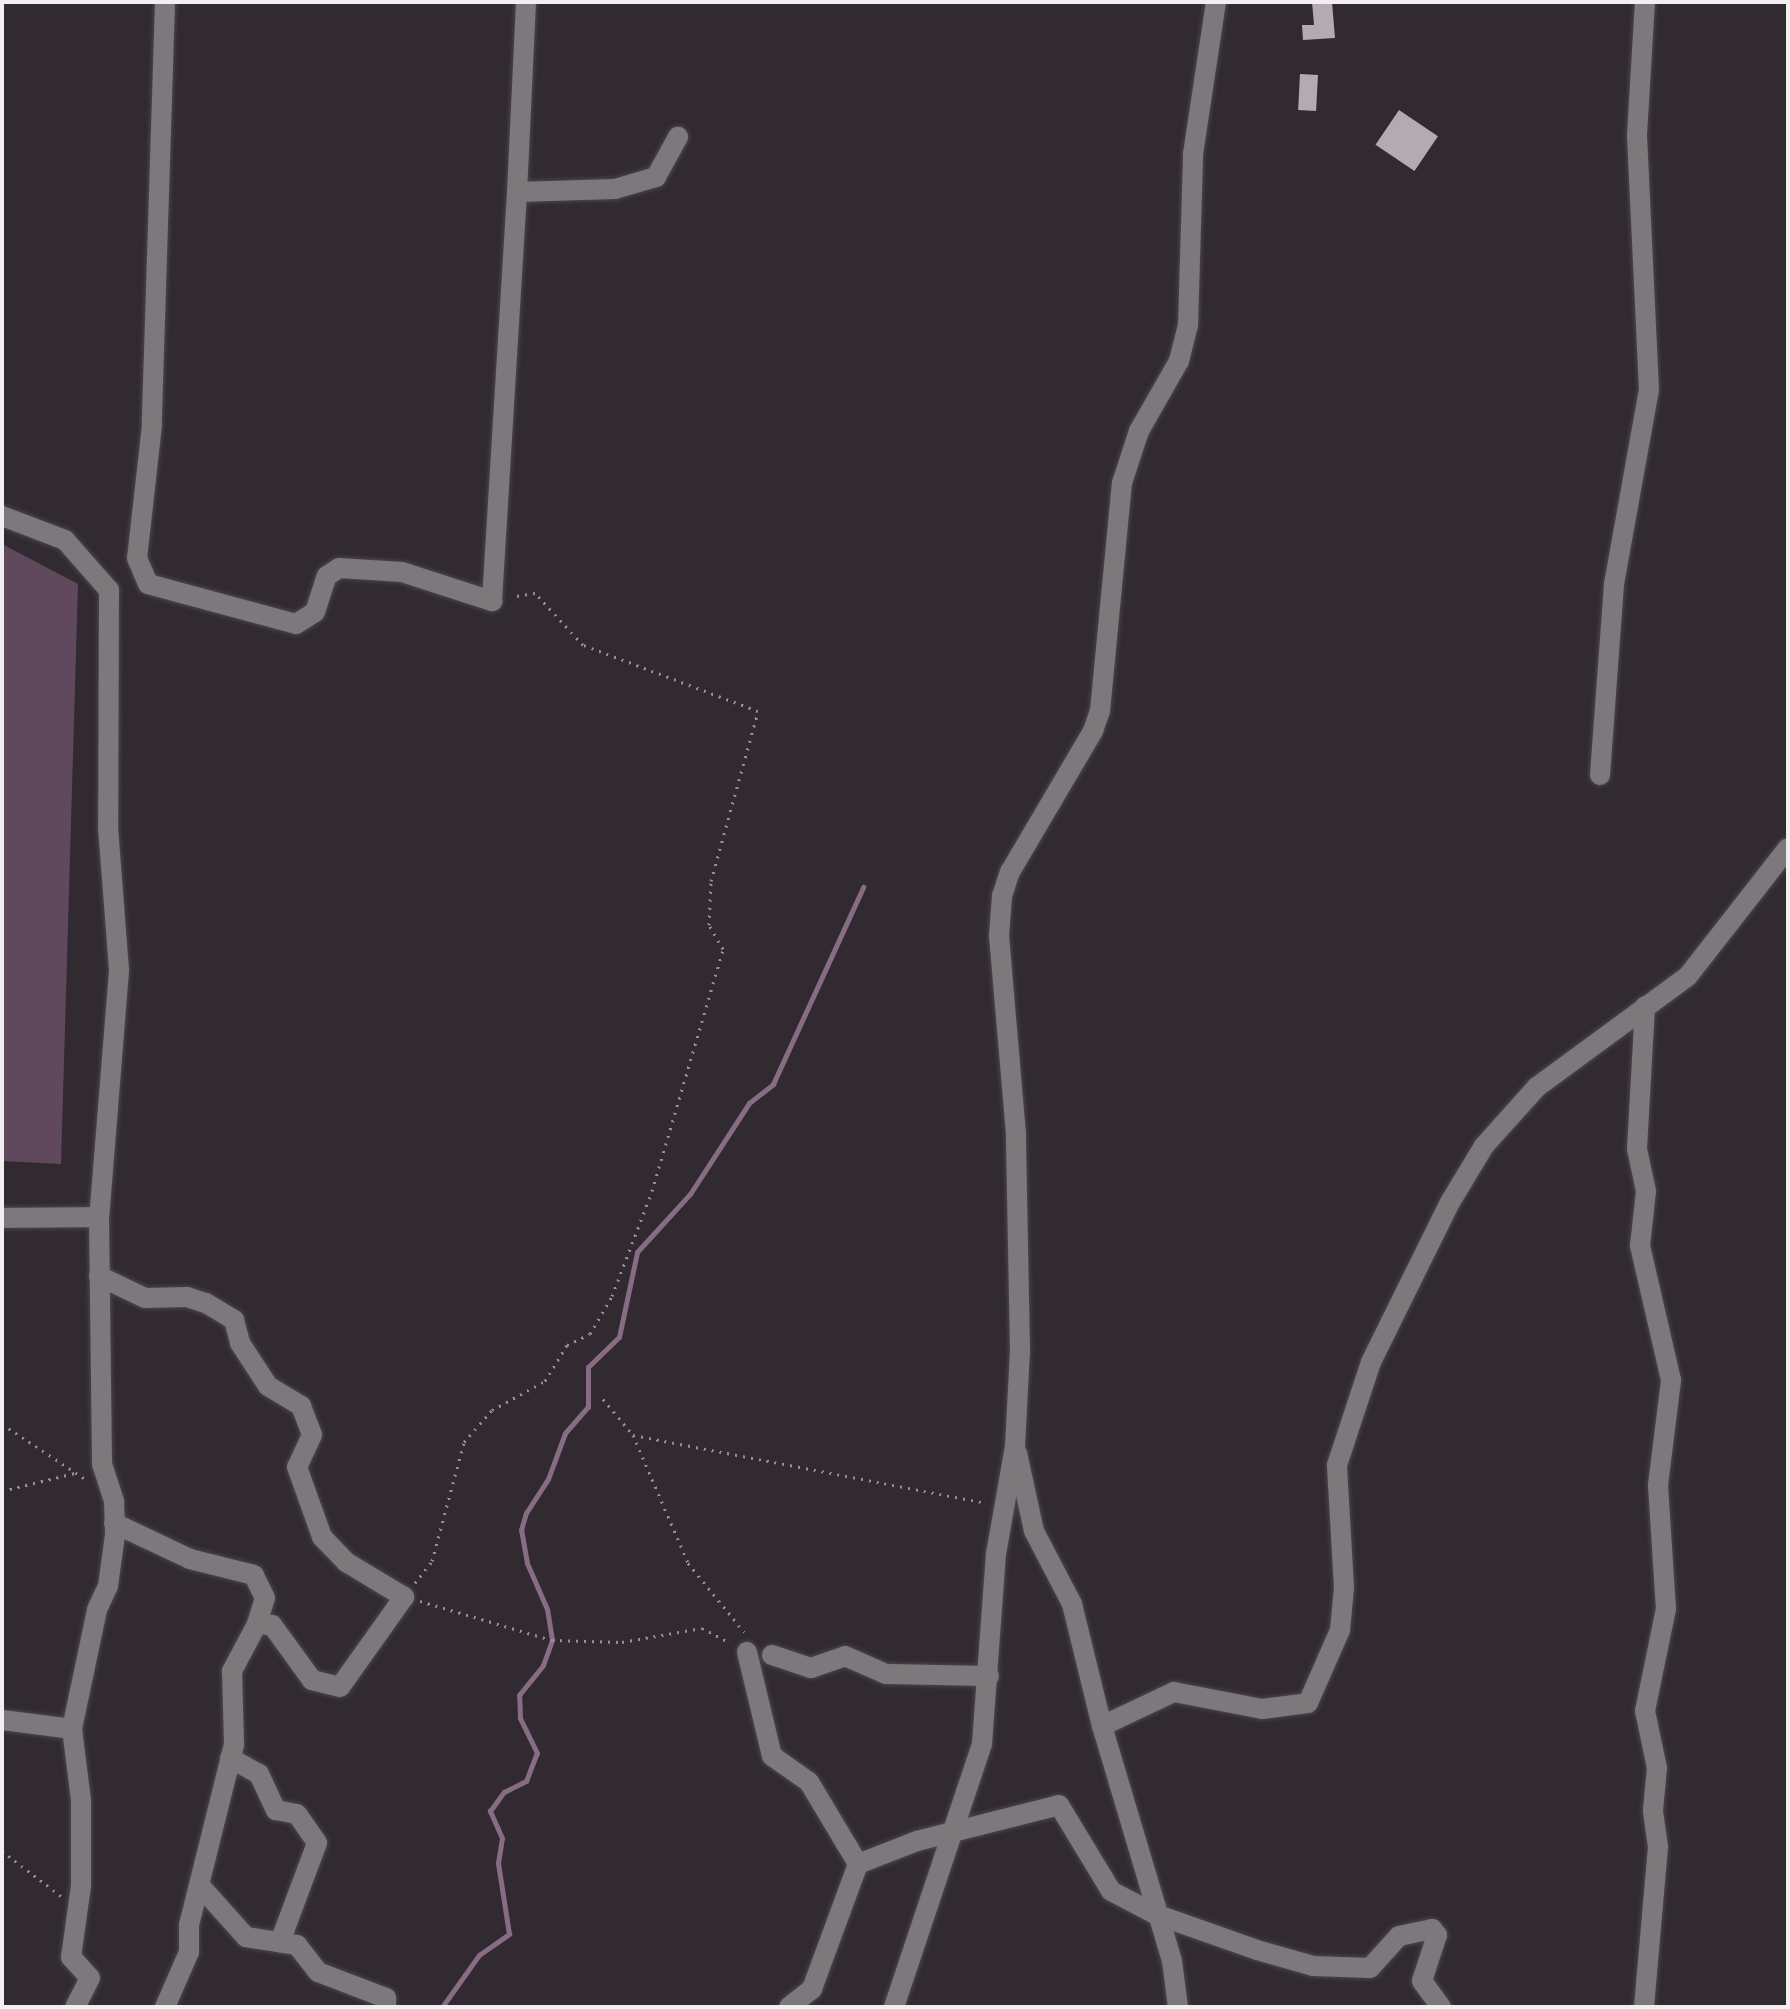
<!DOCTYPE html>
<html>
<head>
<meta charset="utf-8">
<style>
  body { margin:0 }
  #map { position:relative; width:1790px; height:2009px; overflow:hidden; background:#312a30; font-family:Commissioner,sans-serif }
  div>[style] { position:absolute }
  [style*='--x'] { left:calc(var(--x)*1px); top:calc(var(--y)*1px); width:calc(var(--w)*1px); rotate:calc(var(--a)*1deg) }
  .forest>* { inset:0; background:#60485d }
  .stream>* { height:5px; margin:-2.5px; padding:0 2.5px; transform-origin:2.5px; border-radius:2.5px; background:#876d83 }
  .building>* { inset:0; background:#b4abb2; transform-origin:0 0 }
  .path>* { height:3px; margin-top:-1.5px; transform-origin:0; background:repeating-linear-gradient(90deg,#969095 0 2px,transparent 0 8px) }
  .roads { filter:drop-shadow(0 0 2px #4c454b) drop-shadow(0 0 2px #4c454b) }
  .minor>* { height:20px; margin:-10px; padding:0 10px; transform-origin:10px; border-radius:10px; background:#7c787b }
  span { translate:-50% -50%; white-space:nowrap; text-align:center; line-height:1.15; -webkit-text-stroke:8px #312a30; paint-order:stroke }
  .frame { position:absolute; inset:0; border:4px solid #f3eef2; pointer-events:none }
</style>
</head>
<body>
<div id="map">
  <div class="forest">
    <div style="clip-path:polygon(2px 544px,78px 584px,61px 1164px,2px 1161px)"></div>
  </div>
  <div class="stream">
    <div style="--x:442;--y:2007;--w:64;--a:-54.6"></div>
    <div style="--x:479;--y:1955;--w:37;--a:-35"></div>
    <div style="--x:509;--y:1934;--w:72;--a:-98.8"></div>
    <div style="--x:498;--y:1863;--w:25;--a:-81"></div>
    <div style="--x:502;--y:1838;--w:30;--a:-114"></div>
    <div style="--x:490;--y:1811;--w:24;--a:-54"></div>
    <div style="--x:504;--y:1792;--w:25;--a:-27"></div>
    <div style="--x:526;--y:1781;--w:30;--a:-69"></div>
    <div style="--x:537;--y:1753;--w:39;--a:-116"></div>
    <div style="--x:520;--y:1718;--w:23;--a:-92"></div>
    <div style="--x:519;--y:1695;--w:38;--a:-51"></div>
    <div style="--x:543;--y:1665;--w:27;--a:-70"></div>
    <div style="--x:552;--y:1640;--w:31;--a:-99"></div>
    <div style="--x:547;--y:1609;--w:50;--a:-113.5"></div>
    <div style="--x:527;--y:1563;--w:34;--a:-100"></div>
    <div style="--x:521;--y:1530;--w:18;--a:-74"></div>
    <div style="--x:526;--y:1513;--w:40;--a:-57.1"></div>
    <div style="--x:548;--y:1479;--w:49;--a:-69.7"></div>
    <div style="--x:565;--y:1433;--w:35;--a:-49"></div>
    <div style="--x:588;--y:1407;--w:40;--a:-90"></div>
    <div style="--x:588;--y:1367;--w:43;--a:-44.1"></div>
    <div style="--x:619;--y:1337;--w:87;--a:-78"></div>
    <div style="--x:637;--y:1252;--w:79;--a:-47.6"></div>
    <div style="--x:690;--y:1194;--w:108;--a:-57"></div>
    <div style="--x:749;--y:1103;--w:31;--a:-38"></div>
    <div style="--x:773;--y:1084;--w:217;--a:-65.4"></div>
  </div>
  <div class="building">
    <div style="clip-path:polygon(1312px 2px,1332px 2px,1335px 38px,1303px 40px,1302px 25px,1314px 25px)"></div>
    <div style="left:1300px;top:74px;width:18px;height:36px;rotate:3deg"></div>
    <div style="left:1399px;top:110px;width:47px;height:42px;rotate:34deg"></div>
  </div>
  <div class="path">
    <div style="--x:603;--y:1399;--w:47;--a:50.2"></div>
    <div style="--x:633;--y:1435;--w:139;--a:66.7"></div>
    <div style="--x:688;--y:1563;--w:89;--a:50.9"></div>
    <div style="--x:2;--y:1424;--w:102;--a:33.4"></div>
    <div style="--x:633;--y:1435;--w:359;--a:10.9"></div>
    <div style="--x:2;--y:1491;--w:75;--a:-13.9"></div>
    <div style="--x:415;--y:1583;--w:28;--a:-52"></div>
    <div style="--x:432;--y:1561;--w:123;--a:-74.9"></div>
    <div style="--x:464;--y:1442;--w:43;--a:-48.8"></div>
    <div style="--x:492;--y:1410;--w:60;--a:-28.7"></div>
    <div style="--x:545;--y:1381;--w:42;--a:-58.6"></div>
    <div style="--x:567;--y:1345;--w:25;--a:-26"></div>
    <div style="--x:590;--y:1334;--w:44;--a:-59.9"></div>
    <div style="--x:612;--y:1296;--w:112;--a:-69.1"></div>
    <div style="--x:652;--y:1191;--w:252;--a:-73.6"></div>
    <div style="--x:723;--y:949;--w:28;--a:-120"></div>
    <div style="--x:709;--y:925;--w:44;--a:-87.4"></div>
    <div style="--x:711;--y:881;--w:176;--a:-74.5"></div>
    <div style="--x:758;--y:711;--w:187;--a:-159.3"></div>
    <div style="--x:583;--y:645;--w:71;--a:-132.7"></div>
    <div style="--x:535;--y:593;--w:24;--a:171"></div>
    <div style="--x:420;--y:1601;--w:138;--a:16.5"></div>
    <div style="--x:552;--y:1640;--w:70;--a:1.6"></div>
    <div style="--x:622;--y:1642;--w:81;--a:-9.9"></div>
    <div style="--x:702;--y:1628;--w:32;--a:28"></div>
    <div style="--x:2;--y:1851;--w:74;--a:37.3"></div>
  </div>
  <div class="roads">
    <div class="minor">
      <div style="--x:165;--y:2;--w:423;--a:91.8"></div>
      <div style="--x:152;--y:425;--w:134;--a:96.4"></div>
      <div style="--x:137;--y:558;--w:28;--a:67"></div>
      <div style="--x:148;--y:584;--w:153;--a:15.1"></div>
      <div style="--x:296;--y:624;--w:22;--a:-32"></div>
      <div style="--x:315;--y:612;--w:38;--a:-72"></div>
      <div style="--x:327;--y:576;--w:14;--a:-34"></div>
      <div style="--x:339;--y:568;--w:63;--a:3.6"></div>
      <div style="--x:402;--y:572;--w:95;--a:17.9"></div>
      <div style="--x:492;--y:601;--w:410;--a:-86.5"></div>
      <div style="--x:526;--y:2;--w:190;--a:92.7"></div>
      <div style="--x:517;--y:192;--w:98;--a:-1.8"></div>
      <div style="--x:615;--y:189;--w:43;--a:-16.3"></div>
      <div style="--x:656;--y:177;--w:46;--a:-61.2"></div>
      <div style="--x:2;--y:516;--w:67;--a:20.9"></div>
      <div style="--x:65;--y:540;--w:67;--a:48.7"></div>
      <div style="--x:109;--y:590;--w:237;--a:90.2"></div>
      <div style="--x:108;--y:827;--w:144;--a:85.6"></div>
      <div style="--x:119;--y:971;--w:247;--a:94.6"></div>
      <div style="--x:1600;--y:775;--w:192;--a:-85.8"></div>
      <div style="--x:1614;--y:584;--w:197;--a:-79.8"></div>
      <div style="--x:1649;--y:390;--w:255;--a:-92.7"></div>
      <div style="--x:1637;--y:135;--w:133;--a:-86.6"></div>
      <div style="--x:2;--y:1218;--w:97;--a:-0.6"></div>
      <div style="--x:99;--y:1217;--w:247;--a:89.3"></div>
      <div style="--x:102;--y:1464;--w:40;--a:72"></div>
      <div style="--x:114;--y:1502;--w:33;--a:88"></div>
      <div style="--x:115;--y:1535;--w:51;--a:97.8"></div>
      <div style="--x:108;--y:1586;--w:26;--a:115"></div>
      <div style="--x:97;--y:1610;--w:122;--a:101.9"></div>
      <div style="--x:99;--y:1276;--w:51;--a:25.6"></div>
      <div style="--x:145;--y:1298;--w:42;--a:-1.4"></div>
      <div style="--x:187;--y:1297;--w:20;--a:18"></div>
      <div style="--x:206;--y:1303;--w:33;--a:31"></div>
      <div style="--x:234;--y:1320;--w:24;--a:75"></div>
      <div style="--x:240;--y:1343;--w:51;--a:56.9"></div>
      <div style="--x:268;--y:1386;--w:39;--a:31"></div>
      <div style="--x:301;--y:1406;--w:31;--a:69"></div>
      <div style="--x:312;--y:1435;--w:35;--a:115"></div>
      <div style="--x:297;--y:1467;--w:74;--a:70.3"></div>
      <div style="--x:322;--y:1537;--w:35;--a:46"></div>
      <div style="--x:346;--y:1562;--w:68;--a:31.1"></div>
      <div style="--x:404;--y:1597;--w:110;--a:125.4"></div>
      <div style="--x:340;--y:1687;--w:29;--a:-166"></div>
      <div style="--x:312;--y:1680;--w:68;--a:-126"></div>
      <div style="--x:272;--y:1625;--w:15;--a:-176"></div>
      <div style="--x:257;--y:1624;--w:27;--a:-73"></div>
      <div style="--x:265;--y:1598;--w:25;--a:-116"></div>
      <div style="--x:254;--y:1575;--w:66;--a:-166"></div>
      <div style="--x:190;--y:1559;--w:84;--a:-154.7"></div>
      <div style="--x:1017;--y:1453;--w:80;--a:77.7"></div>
      <div style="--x:1034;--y:1531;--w:82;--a:62.5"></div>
      <div style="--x:1072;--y:1604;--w:126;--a:76.2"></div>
      <div style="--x:1102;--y:1726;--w:245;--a:73.4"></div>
      <div style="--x:1172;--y:1961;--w:46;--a:82.6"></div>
      <div style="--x:747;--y:1652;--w:107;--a:76.5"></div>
      <div style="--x:772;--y:1756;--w:45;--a:35.1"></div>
      <div style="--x:809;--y:1782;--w:96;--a:59.1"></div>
      <div style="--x:858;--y:1864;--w:133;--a:110.2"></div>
      <div style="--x:812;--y:1989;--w:29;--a:142"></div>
      <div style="--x:772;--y:1655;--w:41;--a:18.4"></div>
      <div style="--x:811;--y:1668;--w:36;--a:-19"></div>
      <div style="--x:845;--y:1656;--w:45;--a:23.7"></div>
      <div style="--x:886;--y:1674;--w:103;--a:1.1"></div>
      <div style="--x:2;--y:1720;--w:71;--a:7.3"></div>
      <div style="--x:72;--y:1729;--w:72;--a:82.8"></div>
      <div style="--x:81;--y:1800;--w:86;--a:90"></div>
      <div style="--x:81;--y:1886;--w:72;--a:98"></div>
      <div style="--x:71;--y:1957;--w:28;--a:48"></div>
      <div style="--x:90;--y:1978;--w:33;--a:117"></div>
      <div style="--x:1102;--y:1726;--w:80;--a:-25.3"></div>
      <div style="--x:1174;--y:1692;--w:90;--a:10.9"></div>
      <div style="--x:1262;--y:1709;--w:46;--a:-7.4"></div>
      <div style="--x:1308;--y:1703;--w:80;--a:-66.3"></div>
      <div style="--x:1340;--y:1630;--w:42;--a:-84.6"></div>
      <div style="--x:1344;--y:1588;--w:123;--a:-93.3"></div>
      <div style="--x:1337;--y:1465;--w:108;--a:-71.7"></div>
      <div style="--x:1371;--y:1362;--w:176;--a:-63.7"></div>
      <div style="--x:1449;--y:1204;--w:68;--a:-58.9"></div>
      <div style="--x:1484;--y:1146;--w:79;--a:-48.1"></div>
      <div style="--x:1537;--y:1087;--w:187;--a:-36.3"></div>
      <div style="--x:1688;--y:976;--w:162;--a:-52"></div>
      <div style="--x:230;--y:1758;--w:33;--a:29"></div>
      <div style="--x:259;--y:1774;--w:40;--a:65"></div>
      <div style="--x:276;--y:1810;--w:21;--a:11"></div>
      <div style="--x:297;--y:1814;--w:35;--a:55"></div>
      <div style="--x:317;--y:1843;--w:106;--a:110.5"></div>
      <div style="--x:858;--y:1864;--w:63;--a:-21.3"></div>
      <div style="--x:917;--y:1841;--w:146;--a:-14.2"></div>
      <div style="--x:1059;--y:1805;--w:100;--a:58.8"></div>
      <div style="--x:1111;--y:1891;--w:50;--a:27.6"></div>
      <div style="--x:1155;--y:1914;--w:108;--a:19.4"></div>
      <div style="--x:1257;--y:1950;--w:58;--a:15.9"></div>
      <div style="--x:1313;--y:1966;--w:57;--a:2"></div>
      <div style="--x:1370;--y:1968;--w:43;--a:-47.8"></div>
      <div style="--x:1399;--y:1936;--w:34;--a:-12"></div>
      <div style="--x:1432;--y:1929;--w:8;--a:50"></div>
      <div style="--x:1437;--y:1935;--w:48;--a:108.1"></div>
      <div style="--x:1422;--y:1981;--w:32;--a:54"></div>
      <div style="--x:202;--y:1888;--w:66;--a:48.1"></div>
      <div style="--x:246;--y:1937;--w:52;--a:8.9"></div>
      <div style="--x:297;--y:1945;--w:34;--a:52"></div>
      <div style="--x:318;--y:1972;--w:73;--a:20.9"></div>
      <div style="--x:386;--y:1998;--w:9;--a:90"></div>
      <div style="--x:165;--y:2007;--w:60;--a:-66.4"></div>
      <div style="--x:189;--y:1952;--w:27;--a:-90"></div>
      <div style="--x:189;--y:1925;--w:186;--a:-76"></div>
      <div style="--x:234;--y:1745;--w:74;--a:-91.5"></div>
      <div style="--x:232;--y:1671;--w:53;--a:-62"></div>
      <div style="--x:894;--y:2007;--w:277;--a:-71.5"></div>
      <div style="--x:982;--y:1744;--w:191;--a:-85.8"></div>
      <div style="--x:996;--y:1554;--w:110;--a:-80"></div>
      <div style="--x:1015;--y:1446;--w:96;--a:-87"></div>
      <div style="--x:1020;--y:1350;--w:216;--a:-91.1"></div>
      <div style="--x:1016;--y:1134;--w:199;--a:-94.9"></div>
      <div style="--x:999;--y:936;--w:40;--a:-85.7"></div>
      <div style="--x:1002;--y:896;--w:25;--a:-72"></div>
      <div style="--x:1010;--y:872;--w:164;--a:-59.5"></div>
      <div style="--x:1093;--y:731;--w:21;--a:-71"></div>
      <div style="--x:1100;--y:711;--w:229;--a:-84.5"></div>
      <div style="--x:1122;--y:483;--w:55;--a:-71.9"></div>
      <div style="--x:1139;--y:431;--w:81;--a:-60.3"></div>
      <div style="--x:1179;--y:361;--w:36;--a:-76"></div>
      <div style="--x:1188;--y:326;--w:172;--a:-88.3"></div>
      <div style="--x:1193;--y:154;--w:154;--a:-81.4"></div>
      <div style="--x:1644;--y:2007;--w:161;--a:-85"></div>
      <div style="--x:1658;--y:1847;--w:37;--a:-98"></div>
      <div style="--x:1653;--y:1810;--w:42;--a:-84.6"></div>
      <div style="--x:1657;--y:1768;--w:58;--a:-101.9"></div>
      <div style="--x:1645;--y:1711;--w:104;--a:-78.4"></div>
      <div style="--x:1666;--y:1609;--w:124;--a:-93.7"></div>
      <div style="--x:1658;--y:1485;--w:106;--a:-82.9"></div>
      <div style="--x:1671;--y:1380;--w:138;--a:-103"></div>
      <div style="--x:1640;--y:1246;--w:55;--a:-83.8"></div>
      <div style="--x:1646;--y:1191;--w:43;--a:-102.1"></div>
      <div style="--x:1637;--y:1149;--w:143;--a:-86.8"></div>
    </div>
  </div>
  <div class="frame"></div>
</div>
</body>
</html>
